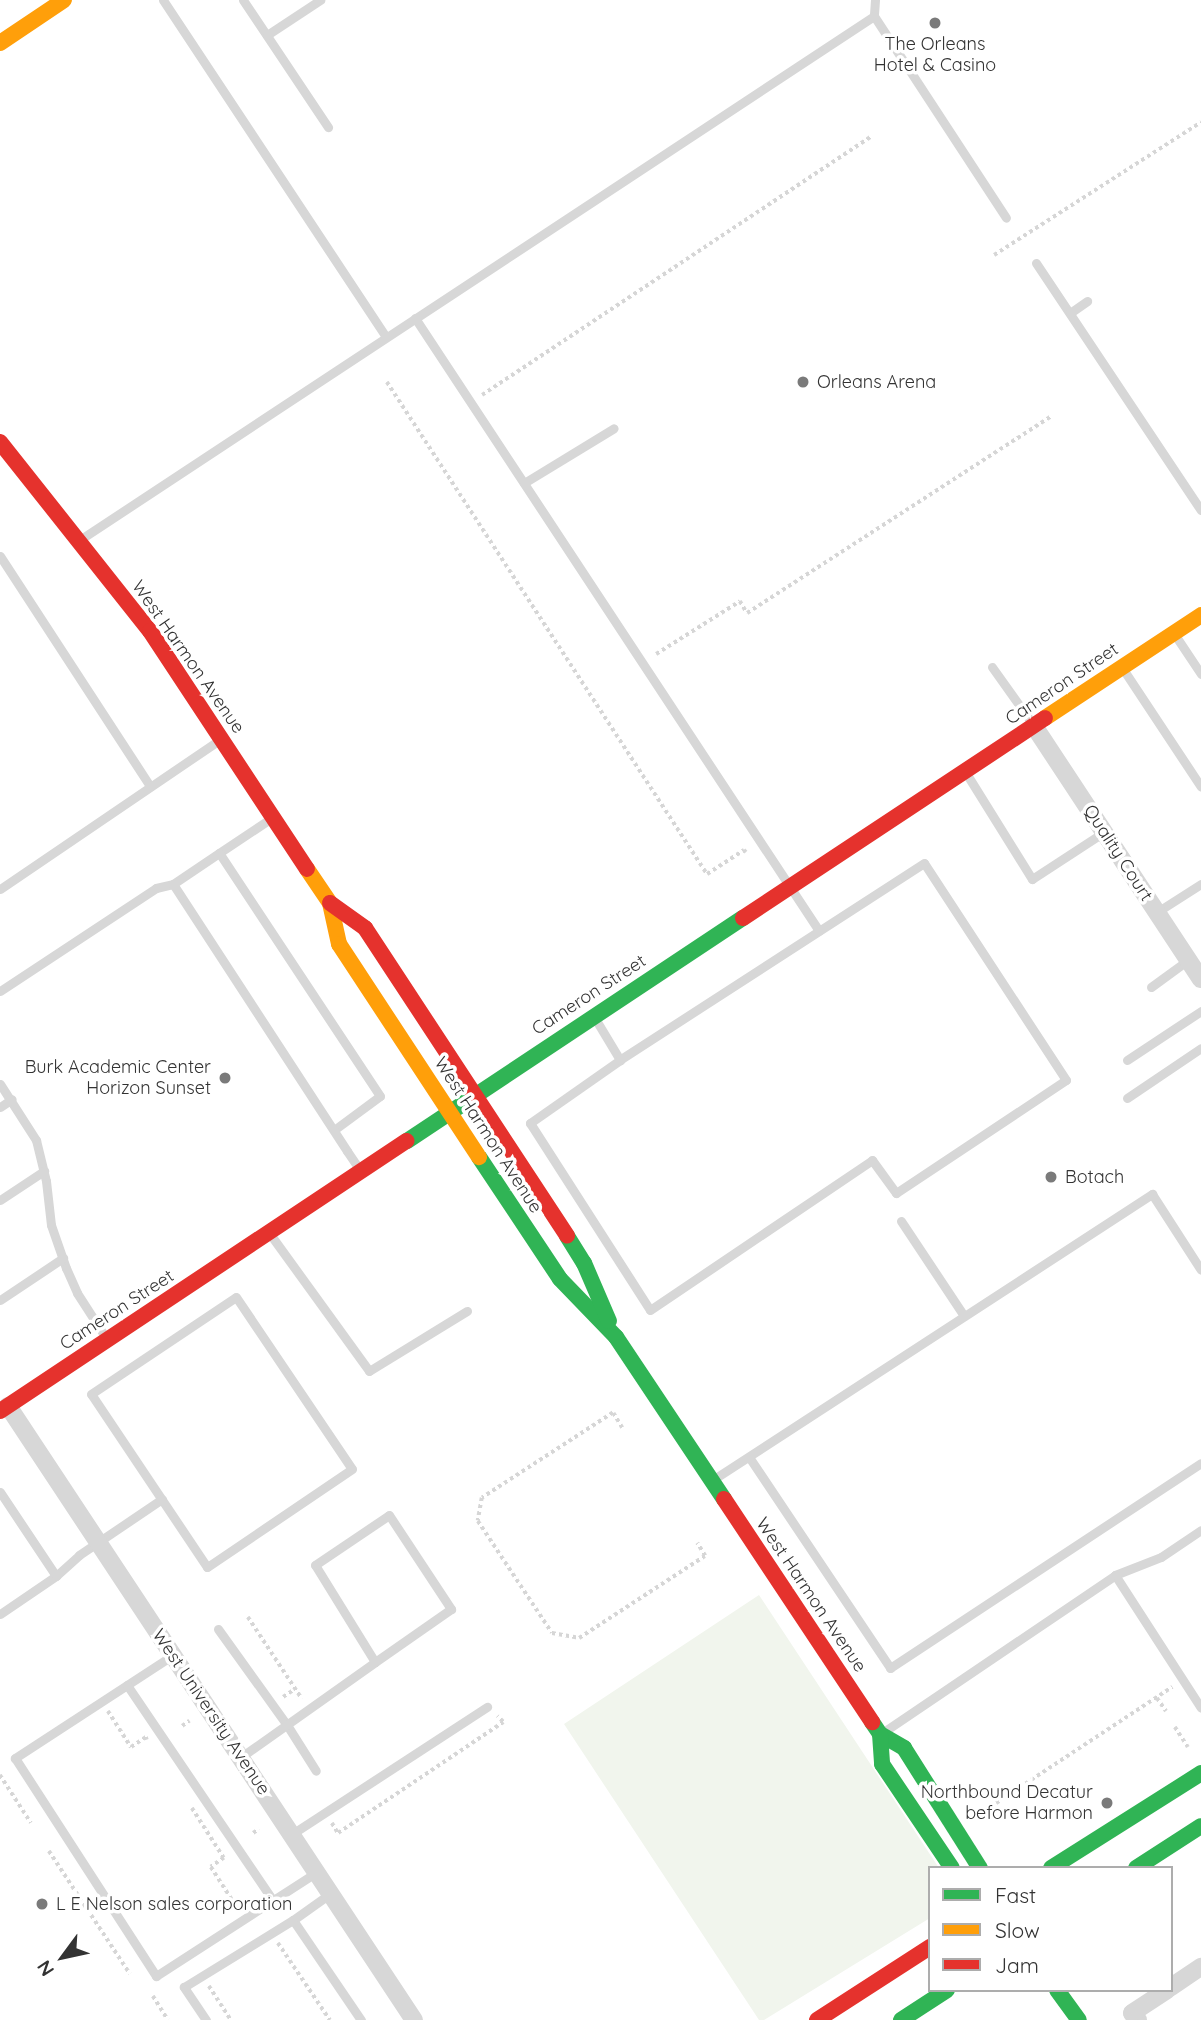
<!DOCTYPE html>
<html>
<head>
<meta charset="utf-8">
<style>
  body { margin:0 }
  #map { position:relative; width:1201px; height:2020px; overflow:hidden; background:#fff; font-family:Quicksand,sans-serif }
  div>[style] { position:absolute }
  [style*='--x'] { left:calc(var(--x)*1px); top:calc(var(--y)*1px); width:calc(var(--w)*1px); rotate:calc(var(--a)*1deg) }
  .green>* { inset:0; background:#f1f5ed }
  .path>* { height:3.5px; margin-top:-1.75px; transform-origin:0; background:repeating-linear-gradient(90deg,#d6d6d6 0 3.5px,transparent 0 7px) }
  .lane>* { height:9px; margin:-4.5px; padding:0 4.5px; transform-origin:4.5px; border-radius:4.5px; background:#d7d7d7 }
  .street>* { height:18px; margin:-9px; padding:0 9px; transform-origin:9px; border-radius:9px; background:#d7d7d7 }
  .fast>* { height:16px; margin:-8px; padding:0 8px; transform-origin:8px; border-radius:8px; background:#30b455 }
  .slow>* { height:16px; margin:-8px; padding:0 8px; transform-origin:8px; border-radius:8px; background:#ff9f0a }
  .jam>* { height:16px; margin:-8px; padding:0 8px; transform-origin:8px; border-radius:8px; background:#e5322d }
  .path-bridge>* { height:3.5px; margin-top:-1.75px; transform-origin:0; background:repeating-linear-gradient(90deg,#d6d6d6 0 3.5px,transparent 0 7px) }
  .dots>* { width:19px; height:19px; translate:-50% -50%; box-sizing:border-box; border:4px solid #fff; border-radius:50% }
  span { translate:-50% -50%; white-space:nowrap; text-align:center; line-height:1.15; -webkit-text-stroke:7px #fff; paint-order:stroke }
  .poi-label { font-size:18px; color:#333 }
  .left { translate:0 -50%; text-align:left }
  .right { translate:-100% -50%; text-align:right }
  .street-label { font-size:18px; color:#333 }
  .legend { position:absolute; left:928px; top:1866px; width:245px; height:126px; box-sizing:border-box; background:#fff; border:2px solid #adadad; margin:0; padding:9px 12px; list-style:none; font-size:21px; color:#333 }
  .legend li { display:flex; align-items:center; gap:14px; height:35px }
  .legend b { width:35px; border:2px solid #adadad }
  .north { position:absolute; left:28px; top:1922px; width:70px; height:70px; -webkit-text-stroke:5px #fff; paint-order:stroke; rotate:237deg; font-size:19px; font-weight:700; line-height:28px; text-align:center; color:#333 }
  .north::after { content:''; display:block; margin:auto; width:24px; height:32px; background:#333; clip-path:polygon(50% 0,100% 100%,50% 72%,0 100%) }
</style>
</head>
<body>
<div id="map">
  <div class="green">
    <div style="clip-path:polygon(759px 1595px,939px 1868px,930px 1868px,930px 1918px,764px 2020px,759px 2020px,564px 1724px)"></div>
  </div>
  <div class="path">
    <div style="--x:387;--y:382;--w:587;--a:56.96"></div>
    <div style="--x:707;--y:874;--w:44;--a:-33"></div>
    <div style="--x:744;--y:850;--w:3;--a:45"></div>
    <div style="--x:482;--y:395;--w:467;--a:-33.6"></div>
    <div style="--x:656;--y:654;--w:99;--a:-32.2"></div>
    <div style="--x:740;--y:601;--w:14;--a:60"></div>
    <div style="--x:747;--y:613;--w:363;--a:-32.9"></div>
    <div style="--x:622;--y:1428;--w:17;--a:-121"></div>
    <div style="--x:613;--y:1413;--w:156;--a:147"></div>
    <div style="--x:482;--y:1498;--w:23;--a:100"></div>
    <div style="--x:478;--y:1521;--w:134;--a:56.5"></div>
    <div style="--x:552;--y:1633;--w:27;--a:10"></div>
    <div style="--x:579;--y:1638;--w:150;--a:-33.1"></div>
    <div style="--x:705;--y:1556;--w:15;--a:-122"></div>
    <div style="--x:248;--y:1617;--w:98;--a:56.6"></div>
    <div style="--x:283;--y:1697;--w:14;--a:-34"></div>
    <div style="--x:1157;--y:1698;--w:16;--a:55"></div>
    <div style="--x:108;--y:1711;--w:43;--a:57.4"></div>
    <div style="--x:131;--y:1747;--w:18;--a:-34"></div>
    <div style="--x:146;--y:1737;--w:3;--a:72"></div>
    <div style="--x:182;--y:1726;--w:9;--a:-36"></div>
    <div style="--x:1175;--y:1727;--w:24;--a:57"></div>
    <div style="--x:0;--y:1775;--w:57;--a:57.1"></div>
    <div style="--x:996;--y:1803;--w:211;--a:-33.4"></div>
    <div style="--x:192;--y:1808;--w:59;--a:57.4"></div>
    <div style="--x:224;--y:1858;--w:16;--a:145"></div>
    <div style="--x:211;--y:1867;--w:50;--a:57.3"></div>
    <div style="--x:332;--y:1823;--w:12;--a:59"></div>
    <div style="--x:338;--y:1833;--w:199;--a:-33.9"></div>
    <div style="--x:503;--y:1722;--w:8;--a:-135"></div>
    <div style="--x:253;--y:1833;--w:7;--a:-34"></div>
    <div style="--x:49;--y:1851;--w:147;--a:56.6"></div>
    <div style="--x:278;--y:1943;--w:93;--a:56"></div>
    <div style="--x:209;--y:1986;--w:40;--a:57.1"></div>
    <div style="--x:153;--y:1996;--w:28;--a:58"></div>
  </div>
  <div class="lane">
    <div style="--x:163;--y:0;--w:404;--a:56.5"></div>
    <div style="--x:243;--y:0;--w:153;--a:56.2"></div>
    <div style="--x:875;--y:0;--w:16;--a:94"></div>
    <div style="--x:874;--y:16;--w:241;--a:56.8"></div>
    <div style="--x:267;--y:35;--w:64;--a:-33.4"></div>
    <div style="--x:1036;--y:263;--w:297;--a:56.3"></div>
    <div style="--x:1070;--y:313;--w:21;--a:-35"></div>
    <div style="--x:415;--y:318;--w:734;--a:56.61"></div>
    <div style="--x:524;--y:483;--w:105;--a:-31.4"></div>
    <div style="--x:81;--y:539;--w:950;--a:-33.41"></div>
    <div style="--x:0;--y:556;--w:275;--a:56.9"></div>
    <div style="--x:1175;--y:635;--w:47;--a:56.3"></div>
    <div style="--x:992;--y:667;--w:69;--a:54.5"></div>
    <div style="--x:1123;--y:669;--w:141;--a:56.5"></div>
    <div style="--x:966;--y:773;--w:125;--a:58.1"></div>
    <div style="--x:1032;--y:879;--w:86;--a:-33.1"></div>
    <div style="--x:219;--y:853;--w:65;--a:-33.7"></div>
    <div style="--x:0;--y:889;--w:267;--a:-34.2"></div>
    <div style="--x:1157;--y:912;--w:52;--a:-32.5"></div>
    <div style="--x:1151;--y:987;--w:46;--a:-36.1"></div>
    <div style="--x:0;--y:991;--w:187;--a:-33.4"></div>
    <div style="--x:156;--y:888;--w:17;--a:-13"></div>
    <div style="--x:596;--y:1020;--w:47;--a:59"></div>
    <div style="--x:620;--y:1060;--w:110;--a:145"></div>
    <div style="--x:530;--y:1123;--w:222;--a:57.3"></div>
    <div style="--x:650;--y:1310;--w:268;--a:-34"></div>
    <div style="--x:872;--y:1160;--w:41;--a:54"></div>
    <div style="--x:896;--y:1193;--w:204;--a:-33.6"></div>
    <div style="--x:1066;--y:1080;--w:259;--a:-123.2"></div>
    <div style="--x:924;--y:863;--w:362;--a:147.1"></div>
    <div style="--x:1127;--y:1060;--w:89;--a:-33.5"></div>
    <div style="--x:0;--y:1084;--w:67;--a:57.3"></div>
    <div style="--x:36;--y:1140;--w:42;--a:76.3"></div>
    <div style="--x:46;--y:1181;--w:44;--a:83.5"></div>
    <div style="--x:51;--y:1225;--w:46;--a:70.8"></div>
    <div style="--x:66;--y:1268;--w:27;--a:66"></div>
    <div style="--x:77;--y:1293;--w:54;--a:57.2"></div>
    <div style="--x:1127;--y:1098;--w:89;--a:-34"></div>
    <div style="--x:0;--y:1107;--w:14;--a:-34"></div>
    <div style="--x:334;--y:1130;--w:57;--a:-36.5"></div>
    <div style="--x:380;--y:1096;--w:291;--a:-123.5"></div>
    <div style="--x:219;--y:853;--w:55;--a:146"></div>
    <div style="--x:173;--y:884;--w:319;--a:56.9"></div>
    <div style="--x:347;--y:1151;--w:23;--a:56"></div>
    <div style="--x:0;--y:1200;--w:53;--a:-33.4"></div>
    <div style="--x:901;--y:1221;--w:114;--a:56.4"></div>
    <div style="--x:270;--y:1234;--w:169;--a:54.1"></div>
    <div style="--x:369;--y:1371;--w:115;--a:-31.5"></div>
    <div style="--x:236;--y:1297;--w:207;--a:56"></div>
    <div style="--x:352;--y:1469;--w:175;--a:145.9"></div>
    <div style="--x:207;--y:1567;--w:208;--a:-123.8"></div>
    <div style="--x:91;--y:1394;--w:174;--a:-33.8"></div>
    <div style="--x:0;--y:1300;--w:76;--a:-33.7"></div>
    <div style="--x:749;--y:1457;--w:254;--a:56.2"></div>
    <div style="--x:890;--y:1668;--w:372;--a:-33.4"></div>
    <div style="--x:714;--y:1479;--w:523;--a:-33.05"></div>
    <div style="--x:1152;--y:1194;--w:90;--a:57.2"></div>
    <div style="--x:0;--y:1492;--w:101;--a:56.3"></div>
    <div style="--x:1115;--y:1575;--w:158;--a:57.1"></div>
    <div style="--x:0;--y:1614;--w:68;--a:-34.2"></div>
    <div style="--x:56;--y:1576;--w:31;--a:-42"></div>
    <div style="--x:79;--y:1555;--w:100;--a:-34"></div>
    <div style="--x:218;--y:1629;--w:118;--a:54.3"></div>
    <div style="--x:287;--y:1725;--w:54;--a:57.8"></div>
    <div style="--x:173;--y:1655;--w:189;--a:146.9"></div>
    <div style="--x:15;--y:1758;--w:260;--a:57.1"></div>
    <div style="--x:156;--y:1976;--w:192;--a:-32.9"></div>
    <div style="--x:127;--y:1685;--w:261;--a:55.9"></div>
    <div style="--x:882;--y:1733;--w:282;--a:-34.1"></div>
    <div style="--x:1115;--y:1575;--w:49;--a:-21.4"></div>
    <div style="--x:1161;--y:1557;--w:48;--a:-34"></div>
    <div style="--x:241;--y:1757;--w:164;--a:-35.3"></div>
    <div style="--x:375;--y:1662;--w:114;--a:-121.7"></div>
    <div style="--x:315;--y:1565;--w:89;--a:-34"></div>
    <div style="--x:389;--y:1515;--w:113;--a:56.6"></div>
    <div style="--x:451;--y:1609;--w:93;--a:145.1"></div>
    <div style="--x:292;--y:1834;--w:233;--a:-33.1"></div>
    <div style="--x:331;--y:1893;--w:47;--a:144.6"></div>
    <div style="--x:293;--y:1920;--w:121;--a:55.8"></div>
    <div style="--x:206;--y:2020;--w:40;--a:-124"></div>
    <div style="--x:184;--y:1987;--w:128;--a:-31.6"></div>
  </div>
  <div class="street">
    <div style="--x:1034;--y:726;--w:303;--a:56.6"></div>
    <div style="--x:8;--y:1406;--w:736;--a:56.53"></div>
    <div style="--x:1171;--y:1987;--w:36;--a:-34"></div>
    <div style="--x:1138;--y:2020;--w:9;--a:-131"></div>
    <div style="--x:1132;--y:2013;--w:42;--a:-33.3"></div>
  </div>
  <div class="fast">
    <div style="--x:407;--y:1141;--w:403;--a:-33.6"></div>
    <div style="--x:479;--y:1157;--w:146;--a:56.4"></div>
    <div style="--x:560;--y:1279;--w:81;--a:46"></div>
    <div style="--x:616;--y:1337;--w:195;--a:56.3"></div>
    <div style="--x:567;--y:1236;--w:32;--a:58"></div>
    <div style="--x:584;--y:1263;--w:63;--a:66.7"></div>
    <div style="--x:872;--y:1722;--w:14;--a:56"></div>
    <div style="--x:880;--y:1734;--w:28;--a:30"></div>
    <div style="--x:904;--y:1748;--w:142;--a:57.7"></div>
    <div style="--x:880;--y:1734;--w:30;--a:86"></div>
    <div style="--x:882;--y:1764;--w:125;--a:56.1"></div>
    <div style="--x:1051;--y:1868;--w:178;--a:-32.3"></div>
    <div style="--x:1136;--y:1868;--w:77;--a:-32.9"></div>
    <div style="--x:1057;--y:1990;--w:37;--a:54"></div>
    <div style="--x:901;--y:2020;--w:55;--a:-33.1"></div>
  </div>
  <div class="slow">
    <div style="--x:0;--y:43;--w:77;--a:-33.9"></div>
    <div style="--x:1045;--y:718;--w:187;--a:-33.4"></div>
    <div style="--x:307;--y:869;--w:41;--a:55.9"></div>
    <div style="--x:330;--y:903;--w:42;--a:77.6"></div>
    <div style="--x:339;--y:944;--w:255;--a:56.7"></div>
  </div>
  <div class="jam">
    <div style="--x:0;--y:442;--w:241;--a:51.6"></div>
    <div style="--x:150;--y:631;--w:285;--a:56.6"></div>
    <div style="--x:330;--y:903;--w:43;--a:35.5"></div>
    <div style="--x:365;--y:928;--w:368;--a:56.7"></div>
    <div style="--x:743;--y:918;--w:362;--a:-33.5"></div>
    <div style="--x:0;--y:1411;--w:488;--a:-33.6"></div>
    <div style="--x:724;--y:1499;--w:268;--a:56.4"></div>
    <div style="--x:817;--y:2020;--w:135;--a:-32.9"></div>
  </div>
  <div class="path-bridge">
    <div style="--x:994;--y:255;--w:246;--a:-32.7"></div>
  </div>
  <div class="dots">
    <div style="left:935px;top:23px;background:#7a7a7a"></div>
    <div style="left:803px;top:382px;background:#7a7a7a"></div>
    <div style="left:225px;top:1078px;background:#7a7a7a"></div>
    <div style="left:1051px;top:1177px;background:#7a7a7a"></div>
    <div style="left:1107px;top:1803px;background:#7a7a7a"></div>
    <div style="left:42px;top:1904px;background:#7a7a7a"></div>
  </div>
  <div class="poi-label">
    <span style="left:935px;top:55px">The Orleans<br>Hotel &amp; Casino</span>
    <span class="left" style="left:817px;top:382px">Orleans Arena</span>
    <span class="right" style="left:211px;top:1078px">Burk Academic Center<br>Horizon Sunset</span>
    <span class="left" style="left:1065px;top:1177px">Botach</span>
    <span class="right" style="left:1093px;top:1803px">Northbound Decatur<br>before Harmon</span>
    <span class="left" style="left:56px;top:1904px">L E Nelson sales corporation</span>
  </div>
  <div class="street-label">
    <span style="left:188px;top:657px;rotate:55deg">West Harmon Avenue</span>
    <span style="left:1062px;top:684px;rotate:-34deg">Cameron Street</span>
    <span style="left:1118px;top:853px;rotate:57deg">Quality Court</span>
    <span style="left:589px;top:995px;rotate:-33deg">Cameron Street</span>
    <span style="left:488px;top:1135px;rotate:57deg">West Harmon Avenue</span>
    <span style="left:117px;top:1310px;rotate:-33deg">Cameron Street</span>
    <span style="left:811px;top:1595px;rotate:56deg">West Harmon Avenue</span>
    <span style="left:211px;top:1712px;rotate:56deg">West University Avenue</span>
  </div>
  <ul class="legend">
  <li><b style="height:9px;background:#30b455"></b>Fast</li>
  <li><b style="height:9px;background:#ff9f0a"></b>Slow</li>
  <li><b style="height:9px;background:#e5322d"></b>Jam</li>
  </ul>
  <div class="north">N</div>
</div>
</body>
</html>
